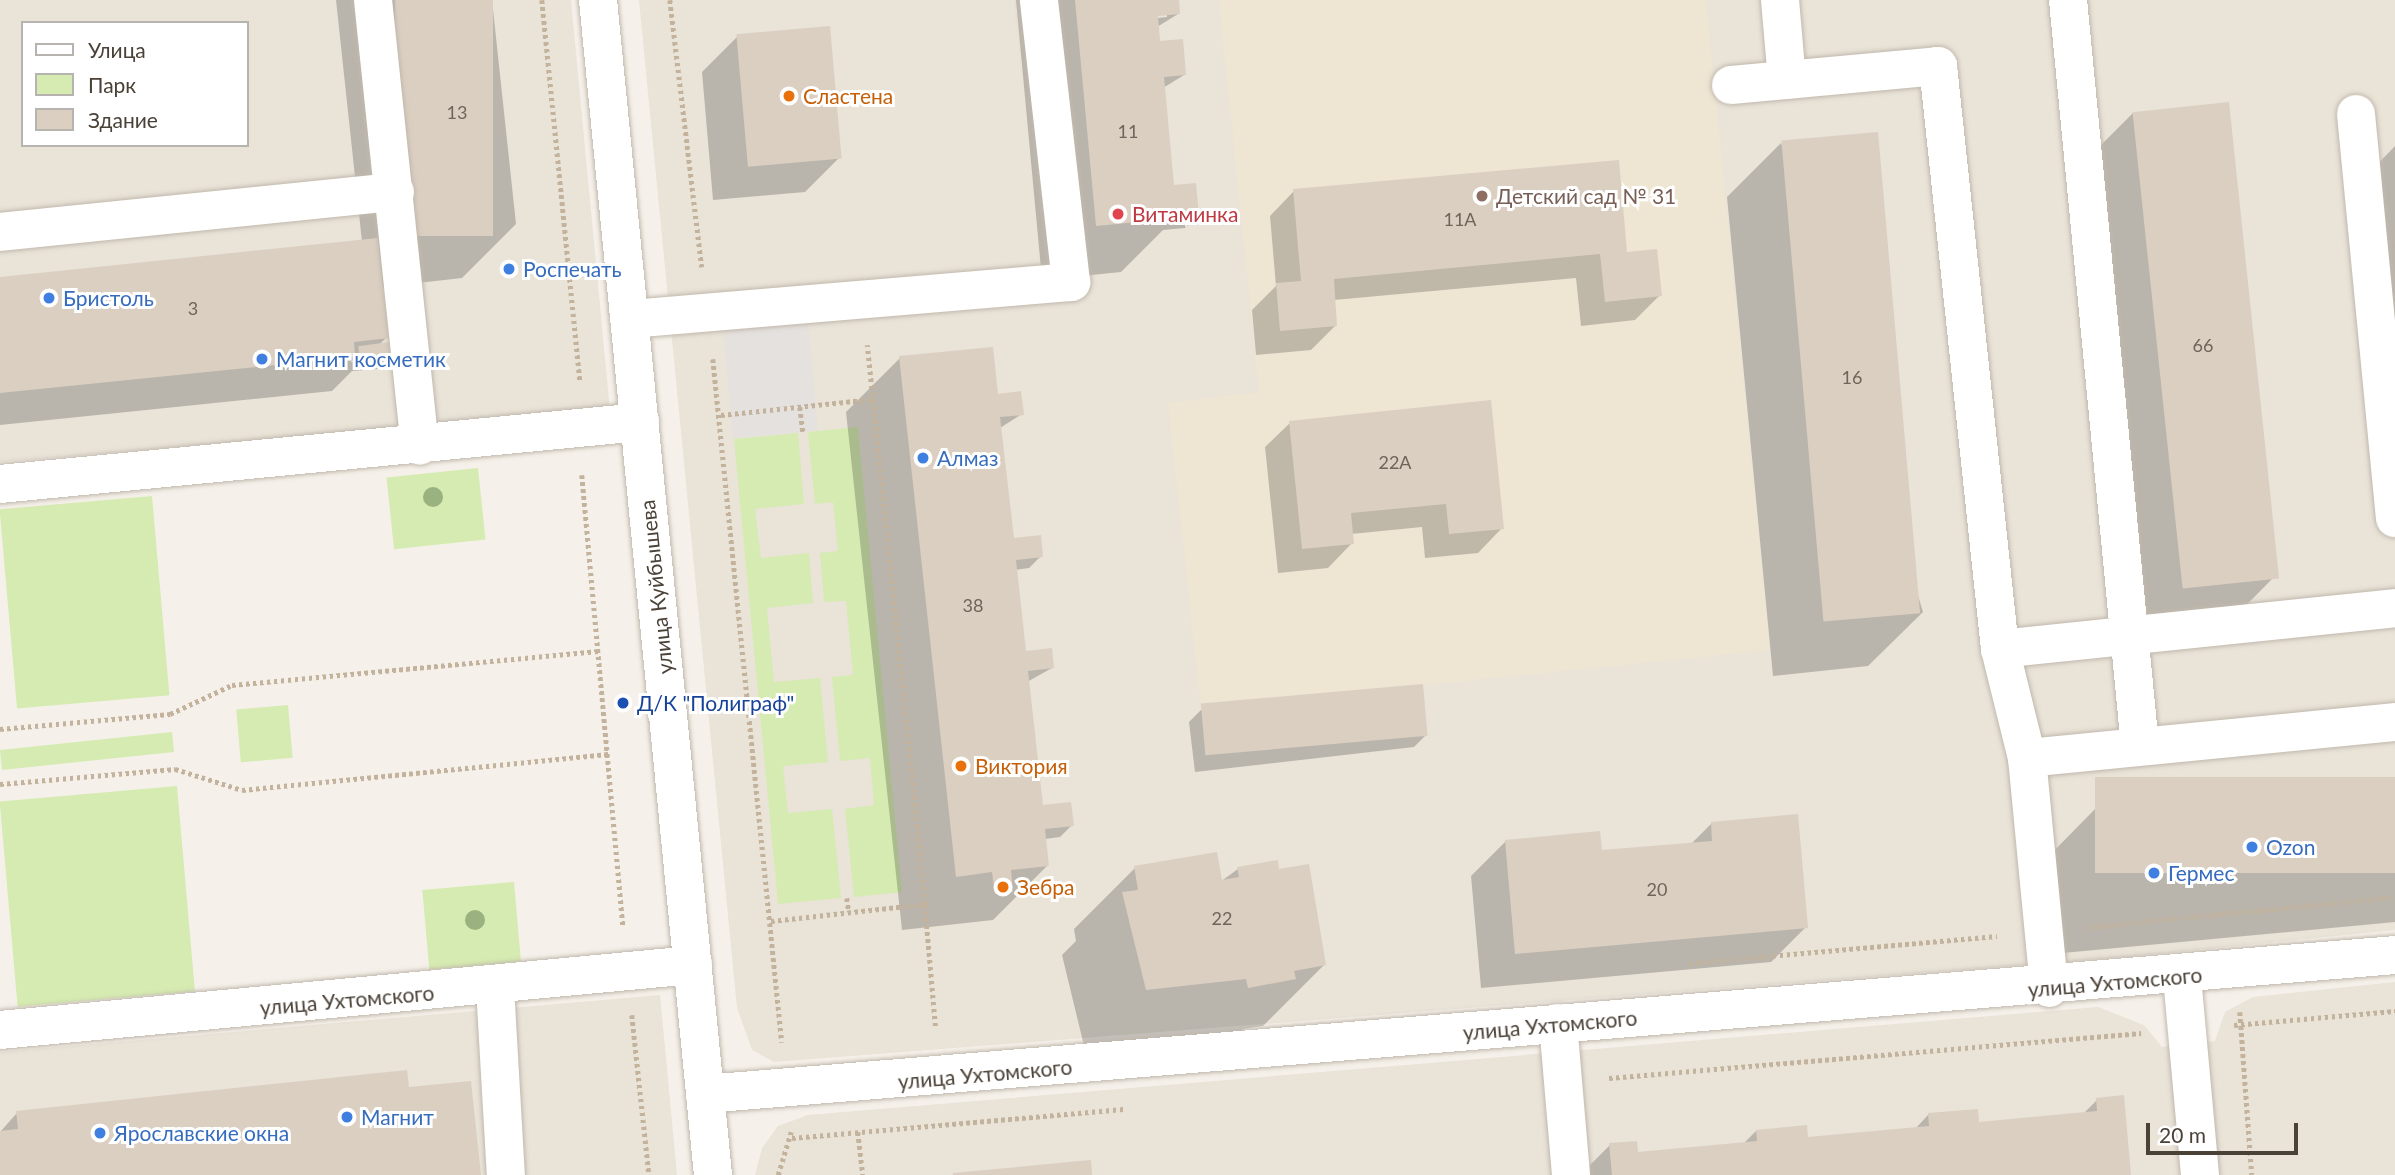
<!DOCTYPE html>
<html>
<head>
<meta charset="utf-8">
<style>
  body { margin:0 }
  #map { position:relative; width:2395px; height:1175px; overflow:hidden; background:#f5f1ea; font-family:Lato,sans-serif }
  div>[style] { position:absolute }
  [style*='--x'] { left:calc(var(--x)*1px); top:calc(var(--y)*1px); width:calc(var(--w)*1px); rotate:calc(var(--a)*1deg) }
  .residential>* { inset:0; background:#e9e3d8 }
  .education>* { inset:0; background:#efe5d3 }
  .green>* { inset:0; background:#d5ebb1; transform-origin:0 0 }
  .parking>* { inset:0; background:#e4e1de; transform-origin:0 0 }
  .shadow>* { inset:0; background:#0003 }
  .building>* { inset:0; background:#dbcfc2; transform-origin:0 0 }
  .path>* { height:4.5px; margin-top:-2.25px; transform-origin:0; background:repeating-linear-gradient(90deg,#c4b39c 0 3.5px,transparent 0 7px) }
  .roads { filter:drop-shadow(0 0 2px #c1b8ac) drop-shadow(0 0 2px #c1b8ac) }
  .minor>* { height:38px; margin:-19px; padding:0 19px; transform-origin:19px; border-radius:19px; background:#fff }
  .trees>* { width:20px; height:20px; margin:-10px; border-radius:50%; background:#99b27f }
  .dots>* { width:19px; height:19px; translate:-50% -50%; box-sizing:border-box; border:4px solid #fff; border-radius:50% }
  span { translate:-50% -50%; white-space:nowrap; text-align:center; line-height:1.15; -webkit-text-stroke:6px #fff; paint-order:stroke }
  .number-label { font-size:18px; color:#6e645a }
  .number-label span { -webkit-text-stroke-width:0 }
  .food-label { font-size:21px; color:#c56008 }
  .left { translate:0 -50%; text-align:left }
  .education-label { font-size:21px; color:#785e54 }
  .health-label { font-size:21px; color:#be3a42 }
  .shop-label { font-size:21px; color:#366cbe }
  .street-label { font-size:21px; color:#4a4137 }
  .transit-label { font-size:21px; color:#164399 }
  .legend { position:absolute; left:21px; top:21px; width:228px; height:126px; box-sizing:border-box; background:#fff; border:2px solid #b7b3af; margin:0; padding:9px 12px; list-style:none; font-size:21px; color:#4a4137 }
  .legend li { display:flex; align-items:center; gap:14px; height:35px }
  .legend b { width:35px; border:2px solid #b7b3af }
  .scale { position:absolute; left:2146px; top:1123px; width:152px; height:32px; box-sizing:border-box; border:4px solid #4a4137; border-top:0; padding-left:9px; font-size:21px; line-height:24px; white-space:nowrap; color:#4a4137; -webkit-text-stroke:5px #fff; paint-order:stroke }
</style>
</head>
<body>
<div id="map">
  <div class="residential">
    <div style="clip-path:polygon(evenodd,0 0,571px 0,610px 411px,0 462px,0 0,23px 23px,247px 23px,247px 145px,23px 145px,23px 23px)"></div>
    <div style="clip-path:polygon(639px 0,2395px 0,2395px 930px,2125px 957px,774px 1062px,752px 1050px,737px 1008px)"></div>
    <div style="clip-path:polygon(2395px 982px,2395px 1175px,755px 1175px,762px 1148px,778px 1126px,808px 1115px,2098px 1007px,2144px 1025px,2162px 1047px,2215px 1041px,2225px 1012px,2253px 997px)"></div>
    <div style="clip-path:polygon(660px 995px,677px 1175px,0 1175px,0 1052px)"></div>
  </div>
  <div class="education">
    <div style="clip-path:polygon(1219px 0,1706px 0,1770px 650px,1201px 708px,1168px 403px,1259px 392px)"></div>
  </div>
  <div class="green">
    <div style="clip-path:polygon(858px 427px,902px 892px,854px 897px,845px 809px,874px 805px,870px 758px,840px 761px,832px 677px,853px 675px,846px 601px,824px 602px,820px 553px,838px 551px,833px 502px,815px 504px,808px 432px)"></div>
    <div style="clip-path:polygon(798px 433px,804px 504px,755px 509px,761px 558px,809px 553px,813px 603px,767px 608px,774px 682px,820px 678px,828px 762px,783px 766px,788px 813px,832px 809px,841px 898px,778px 904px,734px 439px)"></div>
    <div style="left:478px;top:468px;width:72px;height:92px;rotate:84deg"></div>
    <div style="left:152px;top:496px;width:200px;height:153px;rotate:85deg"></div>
    <div style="left:288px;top:705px;width:53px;height:52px;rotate:85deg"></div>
    <div style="left:172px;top:732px;width:20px;height:173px;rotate:84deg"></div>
    <div style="left:177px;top:786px;width:206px;height:178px;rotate:85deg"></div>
    <div style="left:514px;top:882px;width:80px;height:92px;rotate:85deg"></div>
  </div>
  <div class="parking">
    <div style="left:808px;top:320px;width:111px;height:85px;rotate:85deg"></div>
  </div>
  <div class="shadow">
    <div style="clip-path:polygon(336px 0,492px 0,516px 224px,462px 278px,382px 287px,387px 337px,379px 345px,389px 356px,377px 369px,352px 371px,332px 391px,0 425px,0 279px,362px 242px)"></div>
    <div style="clip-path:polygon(evenodd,1016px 0,1177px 0,1178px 14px,1157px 27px,1159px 43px,1184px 75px,1163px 88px,1173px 187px,1198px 216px,1185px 228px,1163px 230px,1121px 272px,1042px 280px,1016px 0,1167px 14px,1167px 17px,1149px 19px,1149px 15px,1167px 14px)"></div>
    <div style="clip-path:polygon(737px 37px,840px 157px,805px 192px,713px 200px,702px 72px)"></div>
    <div style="clip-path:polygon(2133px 113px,2273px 578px,2219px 633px,2124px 642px,2079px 167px)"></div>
    <div style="clip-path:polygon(1781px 143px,1923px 612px,1868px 666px,1773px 676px,1727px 197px)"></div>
    <div style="clip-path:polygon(2395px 146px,2395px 436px,2370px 172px)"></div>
    <div style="clip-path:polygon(1294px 191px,1626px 254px,1660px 295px,1635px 320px,1581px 326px,1576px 278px,1334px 300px,1336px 325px,1311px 350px,1256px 355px,1252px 310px,1276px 286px,1270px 216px)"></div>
    <div style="clip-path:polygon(900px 358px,996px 396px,1022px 414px,1000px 428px,1012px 542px,1041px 556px,1029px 568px,1015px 570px,1024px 653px,1052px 668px,1027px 682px,1041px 809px,1072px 825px,1060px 837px,1045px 839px,1047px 866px,993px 920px,902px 930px,846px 412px)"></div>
    <div style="clip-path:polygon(1290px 423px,1502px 528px,1478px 553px,1425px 558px,1422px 527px,1351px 534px,1352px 543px,1328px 568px,1278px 573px,1265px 447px)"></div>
    <div style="clip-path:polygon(1201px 710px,1426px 735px,1414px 747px,1195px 772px,1189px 722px)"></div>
    <div style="clip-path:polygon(2395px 779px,2395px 922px,2052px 954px,2043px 862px,2097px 807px)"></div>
    <div style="clip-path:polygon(1712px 823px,1806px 927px,1771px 962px,1481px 988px,1471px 876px,1506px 841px,1600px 852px,1691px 844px)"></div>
    <div style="clip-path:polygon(1135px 868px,1220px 882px,1238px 869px,1278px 871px,1324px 965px,1263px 1026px,1243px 1029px,1233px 1040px,1085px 1050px,1062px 955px,1076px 941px,1074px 929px)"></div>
    <div style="clip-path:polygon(404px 1090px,479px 1175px,0 1175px,0 1132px,17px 1113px)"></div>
    <div style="clip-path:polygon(2097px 1100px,2130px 1175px,1580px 1175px,1610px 1145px,1636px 1154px,1743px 1144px,1756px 1131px,1807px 1138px,1915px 1129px,1929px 1114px,1978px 1124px,2083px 1114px)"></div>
  </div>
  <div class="building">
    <div style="left:395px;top:0;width:98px;height:236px"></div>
    <div style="clip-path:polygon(1075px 0,1179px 0,1180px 14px,1158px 16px,1160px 41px,1183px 39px,1186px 75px,1164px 77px,1174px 185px,1196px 183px,1199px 216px,1096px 226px)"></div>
    <div style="left:830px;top:26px;width:133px;height:94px;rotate:85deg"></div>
    <div style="left:2229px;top:102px;width:479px;height:97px;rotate:84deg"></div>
    <div style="left:1878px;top:132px;width:483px;height:97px;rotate:85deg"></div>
    <div style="clip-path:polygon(1619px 160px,1627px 252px,1657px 249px,1662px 296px,1605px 302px,1600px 254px,1334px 279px,1337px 326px,1280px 331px,1276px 283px,1301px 281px,1293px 189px)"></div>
    <div style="clip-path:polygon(378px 238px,389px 338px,354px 342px,355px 357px,0 393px,0 277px)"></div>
    <div style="left:389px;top:342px;width:15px;height:31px;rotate:82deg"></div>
    <div style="clip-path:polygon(993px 347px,998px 394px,1021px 391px,1024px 415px,1000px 417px,1014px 538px,1041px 535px,1043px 557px,1016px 560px,1026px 651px,1052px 648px,1054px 668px,1028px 671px,1043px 805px,1071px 802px,1074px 826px,1045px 829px,1049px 866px,1011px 870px,1013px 892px,995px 894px,992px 872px,956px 877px,899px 356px)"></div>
    <div style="clip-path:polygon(1491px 400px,1504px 529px,1449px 534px,1446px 504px,1351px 513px,1354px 544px,1302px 549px,1289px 421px)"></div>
    <div style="left:1423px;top:684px;width:52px;height:223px;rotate:85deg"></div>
    <div style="left:2395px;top:777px;width:96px;height:300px;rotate:90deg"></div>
    <div style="clip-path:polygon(1798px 814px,1808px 928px,1515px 954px,1505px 840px,1600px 831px,1602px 850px,1712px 841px,1711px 822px)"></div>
    <div style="clip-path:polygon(1217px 852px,1222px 880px,1239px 877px,1237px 867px,1278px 860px,1279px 869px,1309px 864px,1326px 965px,1294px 971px,1296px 979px,1248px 988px,1246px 979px,1146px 990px,1122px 892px,1138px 890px,1134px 866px)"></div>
    <div style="clip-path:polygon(407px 1070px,409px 1087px,471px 1081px,481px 1175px,0 1175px,0 1131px,18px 1129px,16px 1111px)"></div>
    <div style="clip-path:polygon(2124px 1095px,2131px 1175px,1612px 1175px,1609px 1143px,1637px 1141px,1638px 1152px,1757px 1141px,1756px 1130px,1807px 1125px,1808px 1137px,1929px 1126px,1928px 1113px,1978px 1109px,1979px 1122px,2097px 1111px,2096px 1098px)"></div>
    <div style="clip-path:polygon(1091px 1160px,1092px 1175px,953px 1175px,953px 1173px)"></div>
  </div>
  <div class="path">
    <div style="--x:542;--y:0;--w:384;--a:84.3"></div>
    <div style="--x:670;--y:0;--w:269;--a:83.2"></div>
    <div style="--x:713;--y:359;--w:687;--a:84.24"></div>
    <div style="--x:800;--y:407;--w:25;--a:83"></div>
    <div style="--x:721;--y:415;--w:153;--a:-6"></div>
    <div style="--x:582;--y:475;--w:453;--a:84.8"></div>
    <div style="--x:0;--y:729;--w:171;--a:-5"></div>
    <div style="--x:170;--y:714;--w:68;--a:-25.1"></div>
    <div style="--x:232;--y:685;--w:368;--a:-5.3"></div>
    <div style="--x:0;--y:784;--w:176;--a:-4.9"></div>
    <div style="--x:175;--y:769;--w:70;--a:17.4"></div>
    <div style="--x:242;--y:790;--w:368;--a:-5.6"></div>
    <div style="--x:847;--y:898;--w:14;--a:82"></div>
    <div style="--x:925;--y:904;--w:125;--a:85"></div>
    <div style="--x:771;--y:921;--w:155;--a:-6.3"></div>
    <div style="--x:925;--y:904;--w:562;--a:-95.92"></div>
    <div style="--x:2089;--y:927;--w:307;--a:-5.6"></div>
    <div style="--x:1689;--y:963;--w:309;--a:-5"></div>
    <div style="--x:2240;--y:1012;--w:163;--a:85.8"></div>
    <div style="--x:632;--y:1015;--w:161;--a:83.9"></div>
    <div style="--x:2234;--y:1025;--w:162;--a:-5"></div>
    <div style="--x:1609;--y:1078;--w:534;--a:-4.83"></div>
    <div style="--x:858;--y:1132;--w:43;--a:83.4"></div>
    <div style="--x:792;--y:1138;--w:335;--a:-5"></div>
    <div style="--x:778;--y:1175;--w:45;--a:-73.2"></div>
  </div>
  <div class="roads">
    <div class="minor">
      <div style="--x:373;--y:0;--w:448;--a:84"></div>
      <div style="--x:598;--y:0;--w:1181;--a:84.41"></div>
      <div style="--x:1780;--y:0;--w:80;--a:85"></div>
      <div style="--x:2068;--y:0;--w:749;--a:84.49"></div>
      <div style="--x:1731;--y:85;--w:208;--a:-5.2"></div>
      <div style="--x:1938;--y:66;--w:586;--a:83.93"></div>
      <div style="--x:2000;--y:649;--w:112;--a:76.1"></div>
      <div style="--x:2027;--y:758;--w:231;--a:84.5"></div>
      <div style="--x:2356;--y:114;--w:406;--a:84.5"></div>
      <div style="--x:0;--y:232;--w:397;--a:-5.8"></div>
      <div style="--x:630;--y:319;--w:443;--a:-4.8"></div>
      <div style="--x:1071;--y:282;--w:284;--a:-96.5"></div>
      <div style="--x:0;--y:484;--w:643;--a:-5.53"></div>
      <div style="--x:2000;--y:649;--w:397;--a:-5.9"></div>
      <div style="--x:2027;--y:758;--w:370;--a:-5.6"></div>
      <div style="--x:2182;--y:977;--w:199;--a:84.8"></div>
      <div style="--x:495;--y:987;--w:188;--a:86.7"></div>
      <div style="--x:1558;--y:1023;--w:153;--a:85.1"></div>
      <div style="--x:0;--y:1030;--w:696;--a:-5.36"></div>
      <div style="--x:705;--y:1094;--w:1696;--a:-4.7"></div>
    </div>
  </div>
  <div class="trees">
    <div style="left:433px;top:497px"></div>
    <div style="left:475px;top:920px"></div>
  </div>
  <div class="dots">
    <div style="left:789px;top:96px;background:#e8710a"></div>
    <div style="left:1482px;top:196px;background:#8d6e63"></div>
    <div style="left:1118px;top:214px;background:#e0444e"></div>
    <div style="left:509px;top:269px;background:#3f7fe0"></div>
    <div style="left:49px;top:298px;background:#3f7fe0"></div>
    <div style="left:262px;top:359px;background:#3f7fe0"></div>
    <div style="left:923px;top:458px;background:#3f7fe0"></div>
    <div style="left:623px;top:703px;background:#1a4fb4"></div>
    <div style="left:961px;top:766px;background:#e8710a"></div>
    <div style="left:2252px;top:847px;background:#3f7fe0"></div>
    <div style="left:2154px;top:873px;background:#3f7fe0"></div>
    <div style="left:1003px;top:887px;background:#e8710a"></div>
    <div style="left:347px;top:1117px;background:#3f7fe0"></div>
    <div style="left:100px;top:1133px;background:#3f7fe0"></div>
  </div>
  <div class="number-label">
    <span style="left:457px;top:112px">13</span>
    <span style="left:1128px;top:131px">11</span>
    <span style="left:1460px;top:219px">11А</span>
    <span style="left:193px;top:308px">3</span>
    <span style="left:2203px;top:345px">66</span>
    <span style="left:1852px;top:377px">16</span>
    <span style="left:1395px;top:462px">22А</span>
    <span style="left:973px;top:605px">38</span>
    <span style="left:1657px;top:889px">20</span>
    <span style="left:1222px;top:918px">22</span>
  </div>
  <div class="food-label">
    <span class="left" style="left:803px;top:96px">Сластена</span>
    <span class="left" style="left:975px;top:766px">Виктория</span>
    <span class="left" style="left:1017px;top:887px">Зебра</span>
  </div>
  <div class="education-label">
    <span class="left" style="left:1496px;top:196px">Детский сад № 31</span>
  </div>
  <div class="health-label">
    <span class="left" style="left:1132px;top:214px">Витаминка</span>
  </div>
  <div class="shop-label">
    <span class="left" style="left:523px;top:269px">Роспечать</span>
    <span class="left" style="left:63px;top:298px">Бристоль</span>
    <span class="left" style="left:276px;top:359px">Магнит косметик</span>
    <span class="left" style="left:937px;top:458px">Алмаз</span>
    <span class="left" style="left:2266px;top:847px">Ozon</span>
    <span class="left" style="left:2168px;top:873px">Гермес</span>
    <span class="left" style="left:361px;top:1117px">Магнит</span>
    <span class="left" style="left:114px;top:1133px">Ярославские окна</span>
  </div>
  <div class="street-label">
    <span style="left:656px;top:587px;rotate:-96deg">улица Куйбышева</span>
    <span style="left:2115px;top:982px;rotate:-5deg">улица Ухтомского</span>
    <span style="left:347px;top:1000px;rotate:-5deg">улица Ухтомского</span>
    <span style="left:1550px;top:1025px;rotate:-5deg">улица Ухтомского</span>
    <span style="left:985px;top:1074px;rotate:-5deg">улица Ухтомского</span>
  </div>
  <div class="transit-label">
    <span class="left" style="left:637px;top:703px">Д/К "Полиграф"</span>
  </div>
  <ul class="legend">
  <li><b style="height:9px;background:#fff"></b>Улица</li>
  <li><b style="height:19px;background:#d5ebb1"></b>Парк</li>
  <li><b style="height:19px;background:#dbcfc2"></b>Здание</li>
  </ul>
  <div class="scale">20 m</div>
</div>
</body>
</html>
